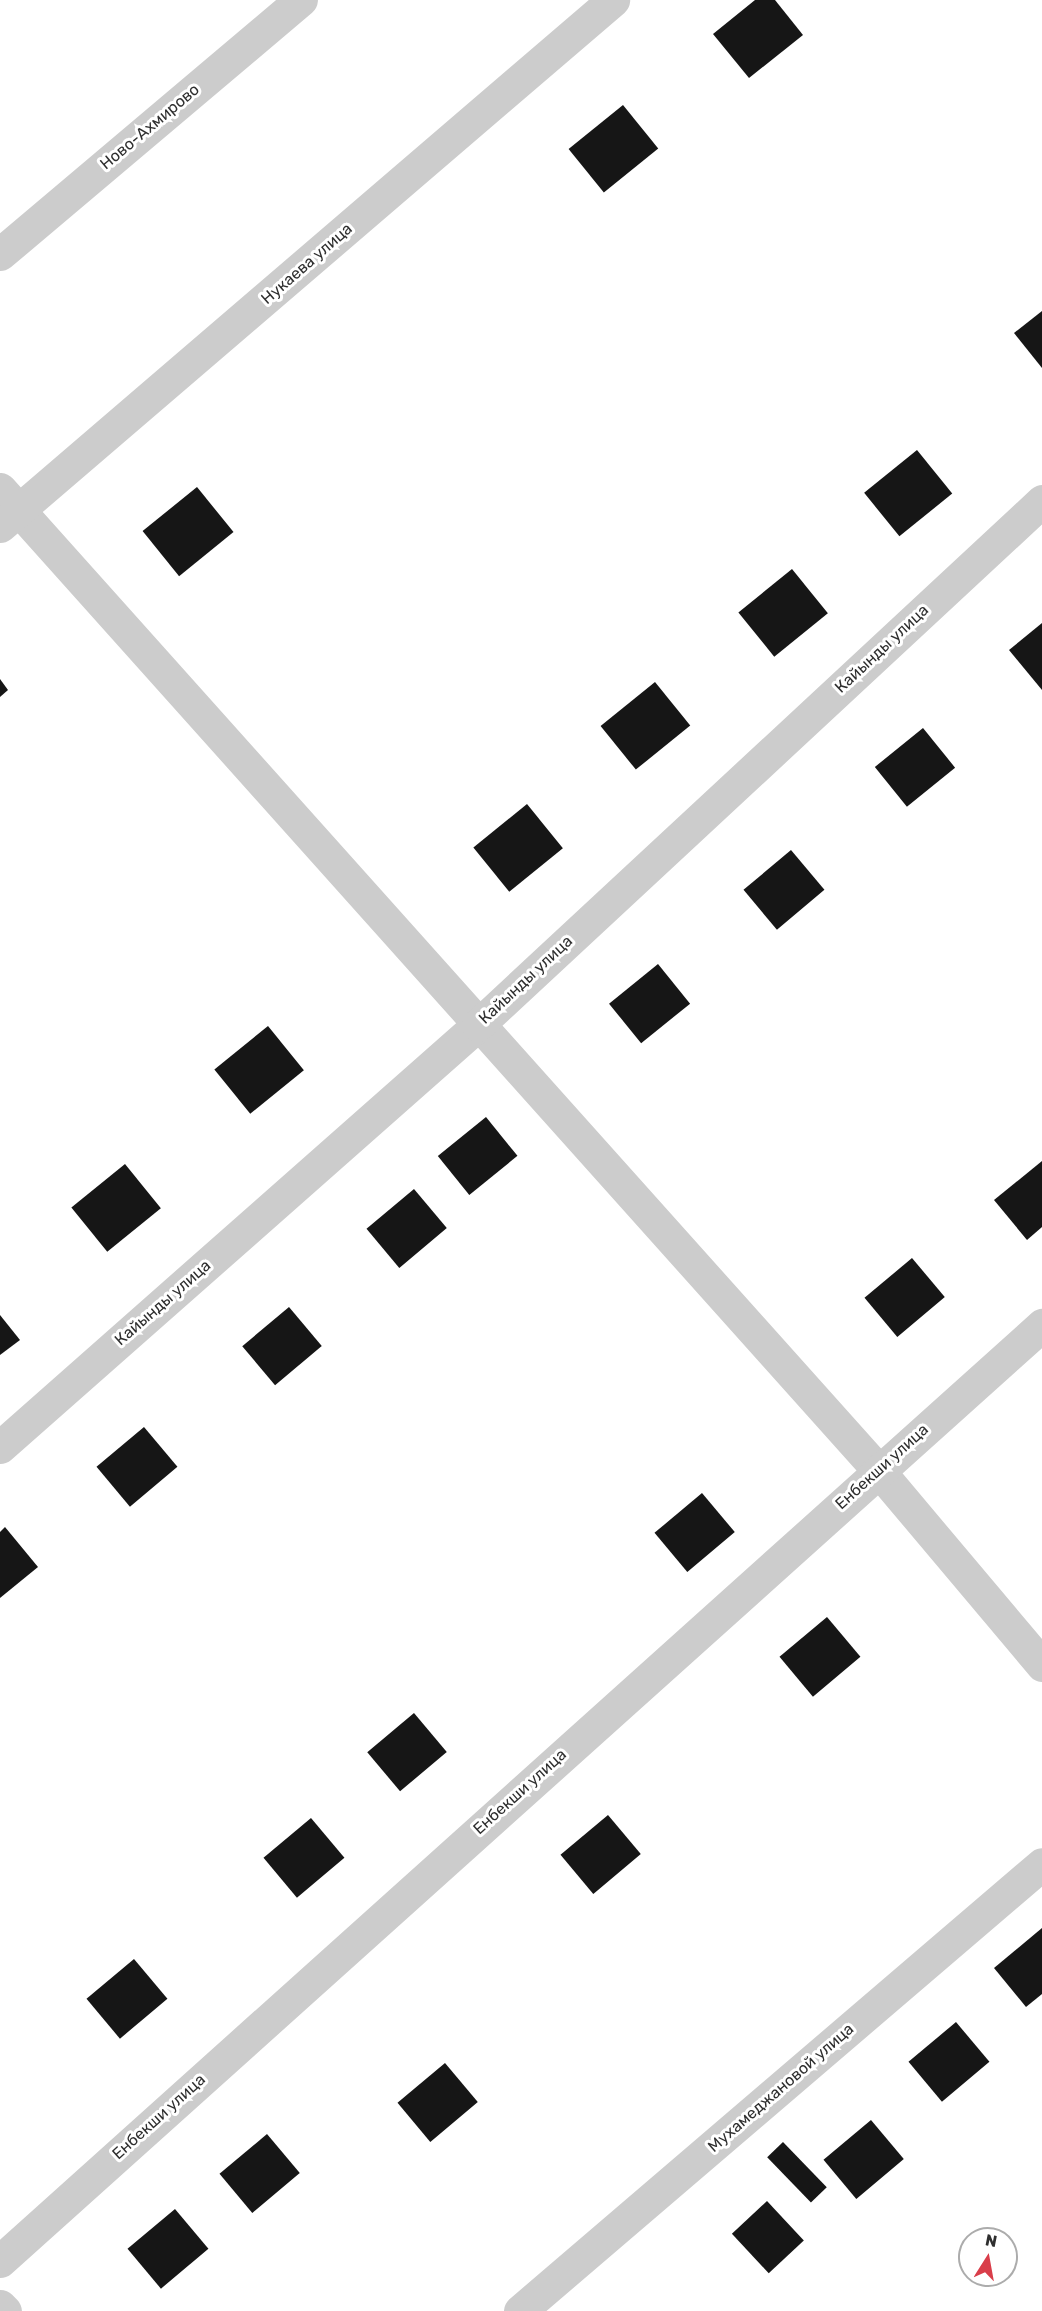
<!DOCTYPE html>
<html>
<head>
<meta charset="utf-8">
<style>
  body { margin:0 }
  #map { position:relative; width:1042px; height:2311px; overflow:hidden; background:#fff; font-family:Rubik,sans-serif }
  div>[style] { position:absolute }
  [style*='--x'] { left:calc(var(--x)*1px); top:calc(var(--y)*1px); width:calc(var(--w)*1px); rotate:calc(var(--a)*1deg) }
  .building>* { inset:0; background:#161616; transform-origin:0 0 }
  .minor>* { height:33px; margin:-16.5px; padding:0 16.5px; transform-origin:16.5px; border-radius:16.5px; background:#ccc }
  span { translate:-50% -50%; white-space:nowrap; text-align:center; line-height:1.15; -webkit-text-stroke:6px #fff; paint-order:stroke }
  .street-label { font-size:16px; color:#2f2f2f }
  .north { position:absolute; left:958px; top:2227px; width:60px; height:60px; box-sizing:border-box; background:#fff; border:2px solid #acacac; border-radius:50%; rotate:11deg; font-size:16px; font-weight:700; line-height:24px; text-align:center; color:#2f2f2f }
  .north::after { content:''; display:block; margin:auto; width:21px; height:27px; background:#d93e4a; clip-path:polygon(50% 0,100% 100%,50% 72%,0 100%) }
</style>
</head>
<body>
<div id="map">
  <div class="building">
    <div style="clip-path:polygon(755px 0,775px 0,803px 35px,749px 78px,713px 34px)"></div>
    <div style="left:623px;top:105px;width:56px;height:70px;rotate:51deg"></div>
    <div style="clip-path:polygon(1042px 311px,1042px 368px,1014px 333px)"></div>
    <div style="left:917px;top:450px;width:56px;height:68px;rotate:51deg"></div>
    <div style="left:197px;top:487px;width:58px;height:70px;rotate:51deg"></div>
    <div style="left:792px;top:569px;width:57px;height:69px;rotate:51deg"></div>
    <div style="clip-path:polygon(1042px 623px,1042px 690px,1009px 650px)"></div>
    <div style="clip-path:polygon(0 679px,8px 690px,0 697px)"></div>
    <div style="left:655px;top:682px;width:56px;height:70px;rotate:51deg"></div>
    <div style="left:923px;top:728px;width:51px;height:62px;rotate:51deg"></div>
    <div style="left:527px;top:804px;width:57px;height:69px;rotate:51deg"></div>
    <div style="left:791px;top:850px;width:52px;height:62px;rotate:50deg"></div>
    <div style="left:658px;top:964px;width:51px;height:63px;rotate:51deg"></div>
    <div style="left:268px;top:1026px;width:57px;height:69px;rotate:51deg"></div>
    <div style="left:486px;top:1117px;width:50px;height:62px;rotate:51deg"></div>
    <div style="clip-path:polygon(1042px 1161px,1042px 1227px,1027px 1240px,994px 1200px)"></div>
    <div style="left:125px;top:1164px;width:57px;height:69px;rotate:51deg"></div>
    <div style="left:414px;top:1189px;width:51px;height:62px;rotate:50deg"></div>
    <div style="left:912px;top:1258px;width:51px;height:62px;rotate:50deg"></div>
    <div style="left:289px;top:1307px;width:51px;height:61px;rotate:50deg"></div>
    <div style="clip-path:polygon(0 1315px,20px 1340px,0 1355px)"></div>
    <div style="left:144px;top:1427px;width:52px;height:62px;rotate:50deg"></div>
    <div style="left:702px;top:1493px;width:51px;height:62px;rotate:50deg"></div>
    <div style="clip-path:polygon(5px 1527px,38px 1567px,0 1598px,0 1532px)"></div>
    <div style="left:827px;top:1617px;width:52px;height:62px;rotate:50deg"></div>
    <div style="left:414px;top:1713px;width:51px;height:61px;rotate:50deg"></div>
    <div style="left:608px;top:1815px;width:51px;height:62px;rotate:50deg"></div>
    <div style="left:311px;top:1818px;width:52px;height:62px;rotate:50deg"></div>
    <div style="clip-path:polygon(1042px 1928px,1042px 1994px,1026px 2007px,994px 1968px)"></div>
    <div style="left:134px;top:1959px;width:52px;height:62px;rotate:50deg"></div>
    <div style="left:956px;top:2022px;width:52px;height:62px;rotate:50deg"></div>
    <div style="left:445px;top:2063px;width:51px;height:62px;rotate:50deg"></div>
    <div style="left:871px;top:2120px;width:51px;height:62px;rotate:50deg"></div>
    <div style="left:267px;top:2134px;width:51px;height:62px;rotate:50deg"></div>
    <div style="left:783px;top:2142px;width:63px;height:22px;rotate:46deg"></div>
    <div style="left:767px;top:2201px;width:54px;height:48px;rotate:47deg"></div>
    <div style="left:175px;top:2209px;width:52px;height:62px;rotate:50deg"></div>
  </div>
  <div class="minor">
    <div style="--x:0;--y:254;--w:394;--a:-40.2"></div>
    <div style="--x:0;--y:489;--w:1317;--a:48.17"></div>
    <div style="--x:878;--y:1470;--w:255;--a:49.9"></div>
    <div style="--x:0;--y:526;--w:808;--a:-40.63"></div>
    <div style="--x:0;--y:1447;--w:638;--a:-41.44"></div>
    <div style="--x:478;--y:1025;--w:770;--a:-42.89"></div>
    <div style="--x:0;--y:2261;--w:1401;--a:-41.93"></div>
    <div style="--x:0;--y:2306;--w:7;--a:45"></div>
    <div style="--x:520;--y:2311;--w:687;--a:-40.57"></div>
  </div>
  <div class="street-label">
    <span style="left:150px;top:127px;rotate:-40deg">Ново-Ахмирово</span>
    <span style="left:307px;top:264px;rotate:-41deg">Нукаева улица</span>
    <span style="left:882px;top:649px;rotate:-43deg">Кайынды улица</span>
    <span style="left:526px;top:980px;rotate:-43deg">Кайынды улица</span>
    <span style="left:163px;top:1303px;rotate:-41deg">Кайынды улица</span>
    <span style="left:882px;top:1467px;rotate:-42deg">Енбекши улица</span>
    <span style="left:520px;top:1792px;rotate:-42deg">Енбекши улица</span>
    <span style="left:781px;top:2088px;rotate:-41deg">Мухамеджановой улица</span>
    <span style="left:159px;top:2117px;rotate:-42deg">Енбекши улица</span>
  </div>
  <div class="north">N</div>
</div>
</body>
</html>
